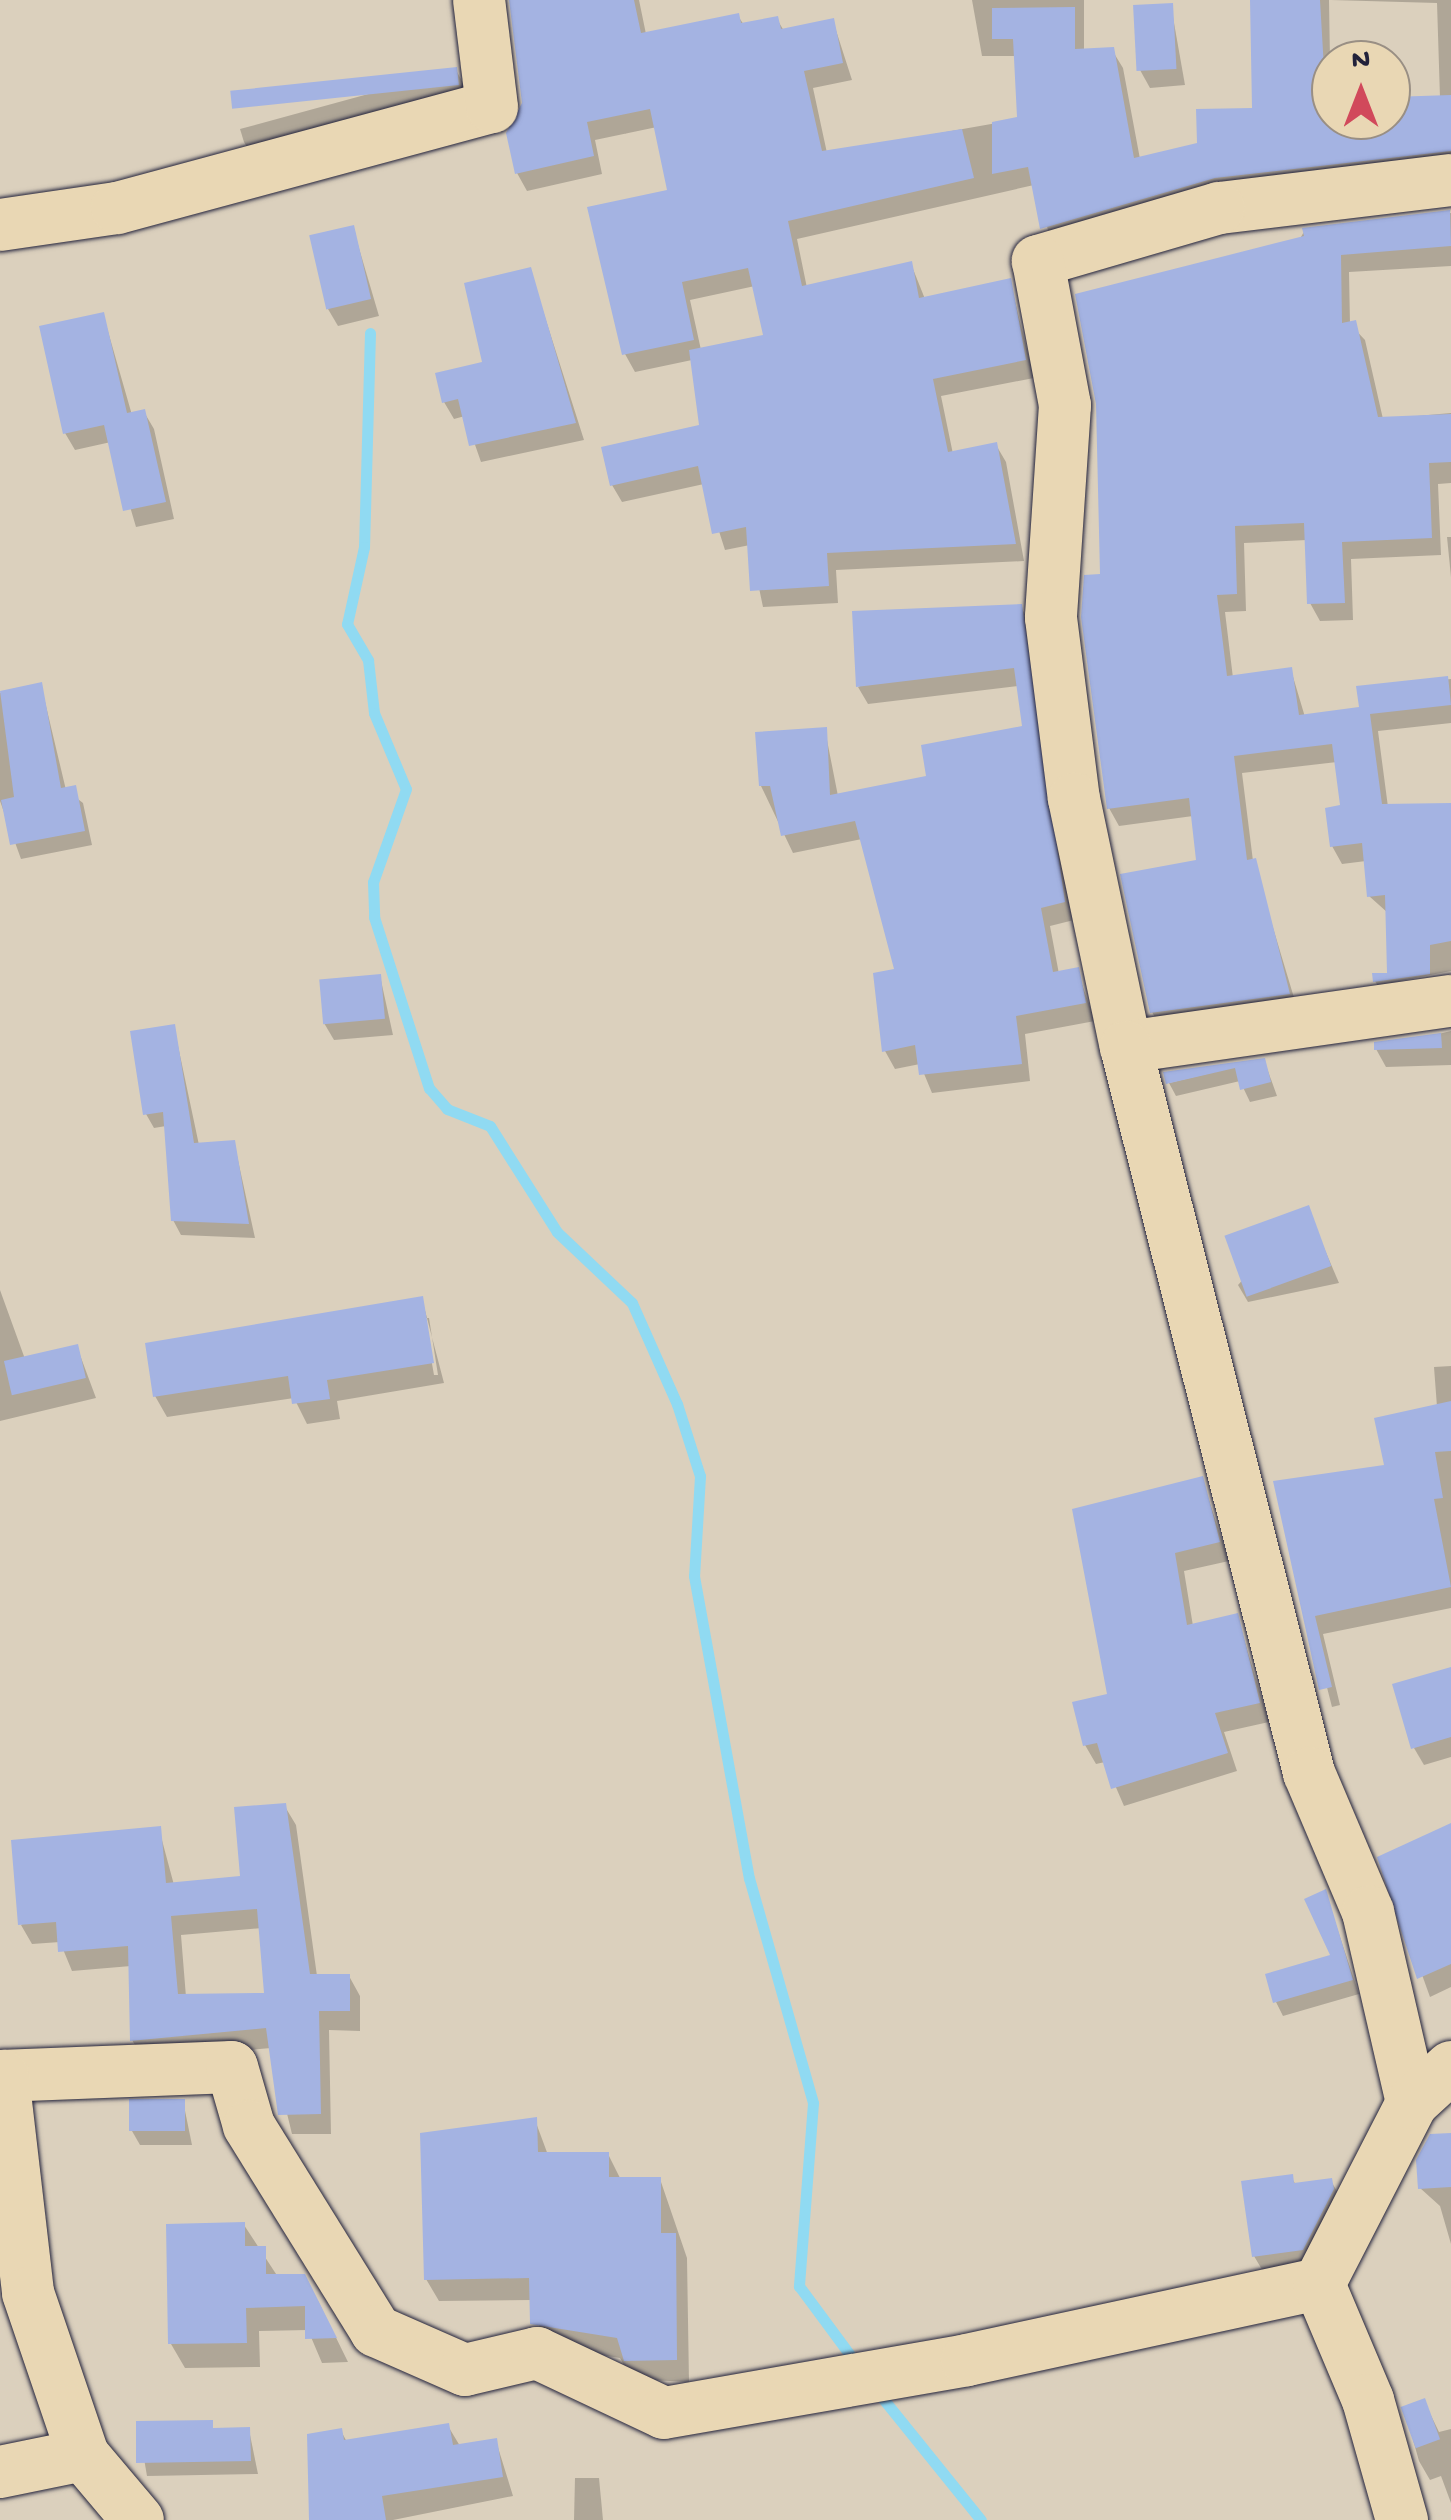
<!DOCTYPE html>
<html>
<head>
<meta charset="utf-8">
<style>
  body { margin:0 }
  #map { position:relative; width:1451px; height:2520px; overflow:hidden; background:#dbd0bd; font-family:"Gochi Hand",sans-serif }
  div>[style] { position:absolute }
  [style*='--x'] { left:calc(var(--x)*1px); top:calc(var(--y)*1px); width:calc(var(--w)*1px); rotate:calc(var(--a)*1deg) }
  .shadow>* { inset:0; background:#0003 }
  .stream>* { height:11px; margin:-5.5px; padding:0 5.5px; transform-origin:5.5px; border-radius:5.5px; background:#90daf2 }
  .building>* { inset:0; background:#a4b3e2; transform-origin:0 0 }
  .roads { filter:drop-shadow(0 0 2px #22223b) drop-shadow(0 0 2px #22223b) }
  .minor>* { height:52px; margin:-26px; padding:0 26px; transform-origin:26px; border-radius:26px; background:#e9d7b4 }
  span { translate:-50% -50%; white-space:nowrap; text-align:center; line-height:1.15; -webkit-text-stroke:8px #e9d7b4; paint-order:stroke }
  .north { position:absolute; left:1311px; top:40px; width:100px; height:100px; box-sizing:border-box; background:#e9d7b4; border:2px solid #998f84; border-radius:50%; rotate:0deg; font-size:28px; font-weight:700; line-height:40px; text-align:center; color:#22223b }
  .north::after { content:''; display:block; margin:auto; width:35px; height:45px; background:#d1495b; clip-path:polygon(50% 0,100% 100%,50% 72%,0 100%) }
</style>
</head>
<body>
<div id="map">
  <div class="shadow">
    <div style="clip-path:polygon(evenodd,512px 0,639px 0,646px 34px,738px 16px,744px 25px,777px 19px,784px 31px,833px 21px,852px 80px,813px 88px,827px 153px,1019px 119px,1016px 56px,982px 56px,972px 0,1084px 0,1084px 51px,1112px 50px,1123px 68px,1140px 159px,1200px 145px,1255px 110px,1252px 0,1329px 0,1331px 120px,1391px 120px,1391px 104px,1440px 98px,1437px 3px,1331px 0,1451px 0,1451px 168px,1053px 246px,1034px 185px,797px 239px,807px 288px,911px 264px,925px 299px,1010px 281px,1034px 378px,941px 396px,953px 454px,996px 445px,1006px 462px,1024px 561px,836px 570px,838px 603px,763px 607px,750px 545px,725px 550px,704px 484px,622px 502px,612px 485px,702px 427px,692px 360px,635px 372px,625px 354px,670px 192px,657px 127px,595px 140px,602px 174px,527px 191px,517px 173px,524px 104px,512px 0,755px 286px,766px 337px,701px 350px,690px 300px,755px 286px)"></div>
    <div style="clip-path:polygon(1171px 6px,1185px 85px,1150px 88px,1140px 70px)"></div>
    <div style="clip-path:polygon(456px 70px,470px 96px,259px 168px,244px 142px,240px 129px)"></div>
    <div style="clip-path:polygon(1451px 213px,1451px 266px,1349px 272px,1350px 324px,1365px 340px,1383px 419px,1451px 413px,1451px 483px,1438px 484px,1441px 555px,1351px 559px,1353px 620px,1320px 621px,1310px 603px,1307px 540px,1244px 543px,1246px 611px,1225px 612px,1233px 678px,1291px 670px,1305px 717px,1361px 710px,1359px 688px,1451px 679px,1451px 723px,1378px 731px,1388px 807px,1451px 805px,1451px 971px,1395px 982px,1451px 976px,1385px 999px,1375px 981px,1389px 976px,1388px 913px,1369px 896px,1366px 861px,1342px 864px,1332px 846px,1343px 807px,1337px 762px,1242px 773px,1253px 861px,1298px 1011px,1162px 1030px,1152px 1012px,1199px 862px,1193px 816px,1119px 826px,1109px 808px,1103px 577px,1305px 230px)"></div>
    <div style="clip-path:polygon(353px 228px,379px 316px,338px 326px,328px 309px)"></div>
    <div style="clip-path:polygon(530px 270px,584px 440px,481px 462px,465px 416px,454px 419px,444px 402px,485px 364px)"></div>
    <div style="clip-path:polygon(103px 314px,132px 415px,144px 412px,154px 429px,174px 519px,136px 527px,111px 442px,75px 450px,65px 433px)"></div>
    <div style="clip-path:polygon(1447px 537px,1451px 537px,1451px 577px)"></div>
    <div style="clip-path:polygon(1020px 606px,1031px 624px,1074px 920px,1050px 926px,1059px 974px,1077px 970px,1095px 1021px,1025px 1034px,1030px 1081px,932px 1093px,920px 1064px,895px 1069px,885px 1051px,876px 975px,897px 971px,862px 839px,793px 853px,761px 786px,825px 730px,838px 796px,929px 778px,1024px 728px,1019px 686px,868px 704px,858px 687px)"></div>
    <div style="clip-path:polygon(41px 685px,66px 790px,83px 803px,92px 845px,21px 859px,0 801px,0 693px)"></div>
    <div style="clip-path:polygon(380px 976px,393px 1035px,334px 1040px,324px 1023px)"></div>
    <div style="clip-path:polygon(174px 1027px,199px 1145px,234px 1142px,255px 1238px,181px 1235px,173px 1220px,166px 1126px,154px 1128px,146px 1114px)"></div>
    <div style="clip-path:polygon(1451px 1031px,1451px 1065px,1386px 1067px,1376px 1049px)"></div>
    <div style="clip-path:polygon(1264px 1060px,1277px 1096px,1250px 1102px,1240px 1081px,1176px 1096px,1169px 1083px)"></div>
    <div style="clip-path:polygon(1307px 1208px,1339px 1283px,1248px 1302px,1238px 1285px)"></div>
    <div style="clip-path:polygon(0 1290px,25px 1359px,77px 1347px,96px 1398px,0 1421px)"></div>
    <div style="clip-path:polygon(evenodd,422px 1299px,444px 1383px,337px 1401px,340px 1419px,307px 1424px,294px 1398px,167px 1417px,155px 1396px,422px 1299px,424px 1318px,429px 1318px,438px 1375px,434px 1375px,424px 1318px)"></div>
    <div style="clip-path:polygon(1451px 1366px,1451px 1608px,1323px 1634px,1340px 1705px,1332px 1707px,1275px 1484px,1387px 1467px,1437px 1407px,1434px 1367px)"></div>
    <div style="clip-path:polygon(1202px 1479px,1229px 1561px,1184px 1571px,1193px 1626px,1237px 1616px,1269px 1722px,1224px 1732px,1237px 1771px,1124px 1806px,1105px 1762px,1096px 1764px,1085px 1745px)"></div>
    <div style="clip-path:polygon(1451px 1670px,1451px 1757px,1424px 1765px,1414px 1748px)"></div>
    <div style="clip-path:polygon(evenodd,284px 1805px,296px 1825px,317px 1976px,349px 1976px,360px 1996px,360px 2031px,329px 2030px,331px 2134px,292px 2134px,271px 2048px,144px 2060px,132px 2040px,131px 1966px,72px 1971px,60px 1942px,32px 1944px,21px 1925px,159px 1829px,174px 1885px,243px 1879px,284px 1805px,262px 1928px,267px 1995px,186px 1997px,181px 1935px,262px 1928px)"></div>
    <div style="clip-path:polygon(1451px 1825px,1451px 1987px,1430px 1997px,1380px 1858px)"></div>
    <div style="clip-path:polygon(1325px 1892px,1359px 1994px,1283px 2016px,1276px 2002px,1333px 1957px)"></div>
    <div style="clip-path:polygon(183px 2101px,192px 2145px,140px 2145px,132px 2131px)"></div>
    <div style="clip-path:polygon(535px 2120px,548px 2155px,608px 2154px,621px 2180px,660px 2179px,687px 2258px,689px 2382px,632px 2379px,620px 2358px,545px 2346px,532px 2300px,439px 2301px,426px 2279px)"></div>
    <div style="clip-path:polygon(1451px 2135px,1451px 2244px,1440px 2206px,1420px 2188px)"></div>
    <div style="clip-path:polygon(1291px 2177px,1296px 2185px,1331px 2181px,1341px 2198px,1312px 2266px,1264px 2273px,1254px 2256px)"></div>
    <div style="clip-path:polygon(244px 2225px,278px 2277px,318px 2301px,348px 2362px,322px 2363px,308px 2330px,259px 2331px,260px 2367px,185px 2368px,171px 2344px)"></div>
    <div style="clip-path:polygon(1424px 2401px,1439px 2432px,1451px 2429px,1451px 2503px,1441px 2476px,1430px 2480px,1419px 2461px,1404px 2408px)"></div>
    <div style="clip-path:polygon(138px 2424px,249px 2430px,258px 2474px,147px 2476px)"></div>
    <div style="clip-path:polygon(448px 2426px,460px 2446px,496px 2441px,513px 2496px,393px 2520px,311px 2520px,341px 2431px,347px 2442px)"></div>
    <div style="clip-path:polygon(575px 2478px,599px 2478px,603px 2520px,574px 2520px)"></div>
  </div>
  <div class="stream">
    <div style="--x:370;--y:333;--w:214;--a:91.6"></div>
    <div style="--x:364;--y:547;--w:79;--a:102.4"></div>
    <div style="--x:347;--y:624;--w:42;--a:59.7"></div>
    <div style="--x:368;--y:660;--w:53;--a:83.5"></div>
    <div style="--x:374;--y:713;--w:82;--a:67.2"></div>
    <div style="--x:406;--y:789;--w:99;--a:109.5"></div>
    <div style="--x:373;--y:882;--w:35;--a:88"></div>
    <div style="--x:374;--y:917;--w:180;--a:72.2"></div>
    <div style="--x:429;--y:1088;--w:28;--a:49"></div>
    <div style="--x:447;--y:1109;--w:46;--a:21.6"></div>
    <div style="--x:490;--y:1126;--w:125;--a:57.7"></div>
    <div style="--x:557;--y:1232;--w:103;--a:43.4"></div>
    <div style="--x:632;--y:1303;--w:111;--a:66"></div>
    <div style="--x:677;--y:1404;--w:76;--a:72.3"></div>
    <div style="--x:700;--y:1476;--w:100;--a:93.4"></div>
    <div style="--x:694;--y:1576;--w:307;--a:79.7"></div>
    <div style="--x:749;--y:1878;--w:234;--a:74.1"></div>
    <div style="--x:813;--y:2103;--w:184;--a:94.4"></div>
    <div style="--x:799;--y:2286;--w:96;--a:53.5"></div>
    <div style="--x:876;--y:2390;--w:167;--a:51.1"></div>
  </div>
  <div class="building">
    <div style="clip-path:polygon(509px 0,634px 0,641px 33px,739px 13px,741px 23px,778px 16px,781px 29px,834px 18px,843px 63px,804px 71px,822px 151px,962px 129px,974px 178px,788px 221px,802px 286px,912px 261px,919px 298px,1011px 278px,1026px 360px,933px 379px,948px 452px,997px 442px,1016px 544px,827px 553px,829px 586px,750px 591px,746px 527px,712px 534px,698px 466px,610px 486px,601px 447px,699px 425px,689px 350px,763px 335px,748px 268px,682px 282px,694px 340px,622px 355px,587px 207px,667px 190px,650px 109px,587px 122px,594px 156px,515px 174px,506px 133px,522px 103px)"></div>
    <div style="clip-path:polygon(1250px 0,1320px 0,1327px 120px,1391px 120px,1391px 97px,1451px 95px,1451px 151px,1215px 178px,1040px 229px,1028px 167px,992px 174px,992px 122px,1017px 117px,1013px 39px,992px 39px,992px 8px,1075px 7px,1075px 49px,1114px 47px,1134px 158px,1197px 143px,1196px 109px,1252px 108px)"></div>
    <div style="left:1173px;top:3px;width:66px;height:40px;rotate:87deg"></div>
    <div style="left:457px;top:67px;width:18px;height:228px;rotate:84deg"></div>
    <div style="clip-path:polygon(1450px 210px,1451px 246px,1341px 255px,1342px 323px,1356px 320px,1378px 417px,1451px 414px,1451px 462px,1429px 463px,1432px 538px,1342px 542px,1345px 603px,1307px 604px,1304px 523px,1235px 526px,1237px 594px,1217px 595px,1227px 676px,1292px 667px,1299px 715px,1359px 707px,1356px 686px,1448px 676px,1451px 705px,1370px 714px,1382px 804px,1451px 803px,1451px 941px,1430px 945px,1430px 974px,1373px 982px,1372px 973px,1387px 973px,1385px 895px,1367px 897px,1362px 843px,1330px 847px,1325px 808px,1340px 805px,1332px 744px,1234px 756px,1247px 860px,1256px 858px,1290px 994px,1150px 1013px,1120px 874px,1196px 860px,1189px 798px,1107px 809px,1081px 617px,1084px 575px,1100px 574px,1096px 404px,1075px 294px,1304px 236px,1302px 228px)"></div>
    <div style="left:354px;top:225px;width:76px;height:46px;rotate:77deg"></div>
    <div style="clip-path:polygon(531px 267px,576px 423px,469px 446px,458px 399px,442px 403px,435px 373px,482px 362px,464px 283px)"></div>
    <div style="clip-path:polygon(104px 312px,127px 413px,145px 409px,166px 502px,123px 511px,104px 425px,63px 434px,39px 326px)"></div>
    <div style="clip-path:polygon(1022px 604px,1065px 902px,1041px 908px,1053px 972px,1079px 967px,1086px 1003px,1016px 1016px,1022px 1064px,919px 1075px,915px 1045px,882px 1052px,873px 973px,894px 969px,855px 821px,781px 836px,770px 786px,759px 786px,755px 732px,827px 727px,830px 795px,926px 776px,921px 745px,1022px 726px,1014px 668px,856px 687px,852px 611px)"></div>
    <div style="clip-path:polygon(42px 682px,61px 788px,76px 785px,85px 831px,10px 845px,1px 800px,14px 797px,0 691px)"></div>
    <div style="left:381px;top:974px;width:45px;height:62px;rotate:85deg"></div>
    <div style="clip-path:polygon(175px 1024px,194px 1143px,235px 1140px,249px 1224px,171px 1221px,163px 1112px,143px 1115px,130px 1031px)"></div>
    <div style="clip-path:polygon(1441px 1033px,1442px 1048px,1374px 1050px,1374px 1042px)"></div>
    <div style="clip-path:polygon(1265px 1058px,1271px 1082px,1240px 1090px,1235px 1068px,1166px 1084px,1163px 1072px)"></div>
    <div style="left:1309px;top:1205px;width:65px;height:90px;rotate:70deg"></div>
    <div style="clip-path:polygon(423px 1296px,434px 1363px,327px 1380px,330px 1399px,292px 1404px,288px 1376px,153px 1397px,145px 1343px)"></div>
    <div style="left:78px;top:1344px;width:35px;height:76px;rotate:77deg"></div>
    <div style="clip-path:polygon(1451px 1401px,1451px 1451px,1435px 1452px,1443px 1498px,1434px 1499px,1451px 1587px,1315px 1616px,1332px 1687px,1319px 1690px,1273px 1481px,1384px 1465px,1374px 1418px)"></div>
    <div style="clip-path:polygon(1203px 1476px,1220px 1542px,1175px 1553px,1187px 1625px,1238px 1613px,1260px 1703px,1215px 1713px,1228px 1753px,1111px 1789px,1097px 1743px,1083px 1746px,1072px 1702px,1107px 1694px,1072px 1509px)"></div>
    <div style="clip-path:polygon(1451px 1667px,1451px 1737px,1411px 1749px,1392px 1684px)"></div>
    <div style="clip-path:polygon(evenodd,286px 1803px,310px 1974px,350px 1974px,350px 2011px,319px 2011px,321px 2114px,278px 2115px,266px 2028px,130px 2041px,128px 1946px,58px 1952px,56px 1922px,18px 1925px,11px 1840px,161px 1826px,166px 1883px,240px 1876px,234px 1807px,286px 1803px,257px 1909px,264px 1993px,178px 1994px,171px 1916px,257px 1909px)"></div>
    <div style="clip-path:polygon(1451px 1823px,1451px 1964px,1417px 1979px,1377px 1857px)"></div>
    <div style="clip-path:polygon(1326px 1889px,1353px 1980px,1273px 2003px,1265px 1974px,1330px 1955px,1304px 1899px)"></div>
    <div style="left:185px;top:2099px;width:32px;height:56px;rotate:90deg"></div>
    <div style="clip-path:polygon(537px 2117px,538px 2152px,609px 2152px,609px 2177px,661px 2177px,661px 2233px,676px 2233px,677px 2360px,624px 2361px,617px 2338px,530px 2324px,529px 2278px,424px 2280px,420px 2133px)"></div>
    <div style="clip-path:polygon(1451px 2133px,1451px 2187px,1418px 2189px,1416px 2160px,1430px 2134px)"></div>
    <div style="clip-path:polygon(1293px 2174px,1294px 2183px,1332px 2178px,1334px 2189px,1303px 2250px,1252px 2257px,1241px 2181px)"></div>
    <div style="clip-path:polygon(245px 2222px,245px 2246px,266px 2246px,266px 2274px,305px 2274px,337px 2338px,305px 2339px,305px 2306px,246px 2308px,247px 2343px,168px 2344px,166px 2224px)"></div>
    <div style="left:1425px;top:2398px;width:44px;height:26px;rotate:70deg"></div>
    <div style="clip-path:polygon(213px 2420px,213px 2428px,250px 2427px,251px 2461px,136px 2463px,136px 2421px)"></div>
    <div style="clip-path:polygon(449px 2423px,453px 2445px,497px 2438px,503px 2477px,382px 2496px,386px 2520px,309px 2520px,307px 2434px,342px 2428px,344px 2440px)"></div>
  </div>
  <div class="roads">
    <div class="minor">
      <div style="--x:1451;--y:180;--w:234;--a:173.1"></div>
      <div style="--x:1219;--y:208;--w:189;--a:163.7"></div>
      <div style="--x:1038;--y:261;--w:147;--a:79.4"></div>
      <div style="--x:1065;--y:405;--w:213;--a:93.8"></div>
      <div style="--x:1051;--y:618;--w:182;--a:82.8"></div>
      <div style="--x:1074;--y:799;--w:253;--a:78.2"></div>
      <div style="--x:1126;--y:1047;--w:328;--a:-8.1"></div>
      <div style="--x:0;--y:225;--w:118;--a:-8.3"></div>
      <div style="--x:117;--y:208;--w:388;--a:-15.1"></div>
      <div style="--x:492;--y:107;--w:108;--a:-96.9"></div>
      <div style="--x:1126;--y:1047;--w:749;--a:75.85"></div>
      <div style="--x:1309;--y:1773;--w:151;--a:67"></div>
      <div style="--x:1368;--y:1912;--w:196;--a:77"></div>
      <div style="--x:0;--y:2076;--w:232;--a:-2.2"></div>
      <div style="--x:232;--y:2067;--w:61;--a:73.9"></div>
      <div style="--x:249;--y:2126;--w:241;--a:58.2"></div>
      <div style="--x:376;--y:2331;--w:97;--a:23.7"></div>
      <div style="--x:465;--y:2370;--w:74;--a:-13.3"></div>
      <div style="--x:537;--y:2353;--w:140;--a:25.3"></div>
      <div style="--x:664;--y:2413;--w:308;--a:-9.9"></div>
      <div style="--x:967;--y:2360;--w:360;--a:-12.2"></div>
      <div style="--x:1319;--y:2284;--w:203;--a:-62.8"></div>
      <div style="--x:1412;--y:2103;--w:53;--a:-42.7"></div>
      <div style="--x:3;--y:2076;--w:218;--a:83.4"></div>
      <div style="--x:28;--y:2293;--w:171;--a:71.2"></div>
      <div style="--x:83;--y:2455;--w:85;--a:49.8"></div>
      <div style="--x:1319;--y:2284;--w:126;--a:67.1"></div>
      <div style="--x:1368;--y:2400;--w:125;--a:74.2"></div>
      <div style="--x:0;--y:2472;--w:85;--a:-11.6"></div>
    </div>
  </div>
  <div class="north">N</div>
</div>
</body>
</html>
